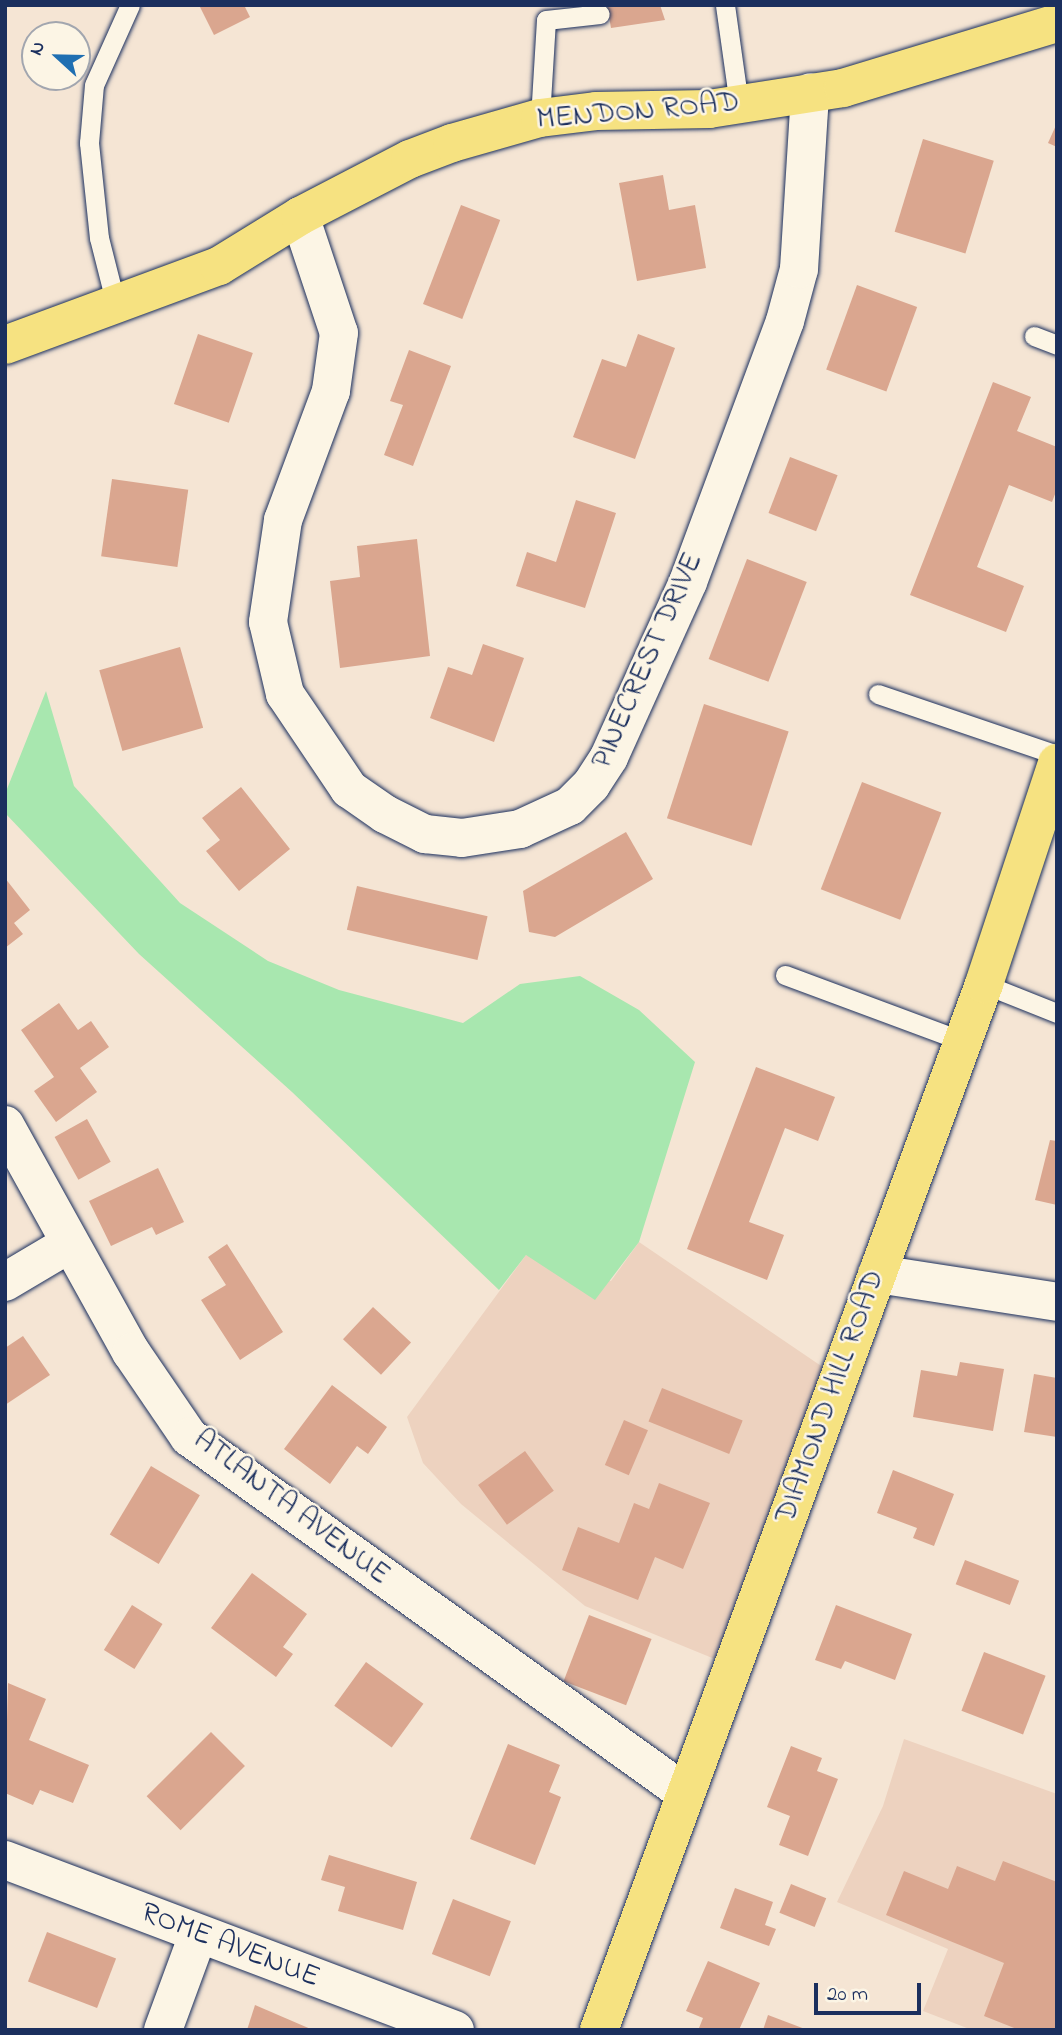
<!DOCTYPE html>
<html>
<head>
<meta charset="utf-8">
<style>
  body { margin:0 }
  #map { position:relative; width:1062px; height:2035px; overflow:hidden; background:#f5e5d4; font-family:"Indie Flower",sans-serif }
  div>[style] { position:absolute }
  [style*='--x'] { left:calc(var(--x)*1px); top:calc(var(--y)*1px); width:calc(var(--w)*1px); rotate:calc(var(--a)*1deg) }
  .built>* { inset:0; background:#edd2bf }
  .green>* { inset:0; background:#a8e7af }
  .building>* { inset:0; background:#daa68f; transform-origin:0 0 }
  .roads { filter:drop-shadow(0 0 2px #1b2f5e) drop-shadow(0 0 2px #1b2f5e) }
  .lane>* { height:19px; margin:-9.5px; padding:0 9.5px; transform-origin:9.5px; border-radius:9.5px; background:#fcf5e5 }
  .street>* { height:38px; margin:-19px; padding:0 19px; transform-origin:19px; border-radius:19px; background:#fcf5e5 }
  .primary>* { height:38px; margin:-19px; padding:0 19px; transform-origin:19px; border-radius:19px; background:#f6e281 }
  span { translate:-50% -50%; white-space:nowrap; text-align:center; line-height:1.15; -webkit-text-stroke:5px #fcf5e5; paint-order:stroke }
  .street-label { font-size:30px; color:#1b2f5e }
  .frame { position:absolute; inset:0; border:7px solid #1b2f5e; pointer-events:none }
  .north { position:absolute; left:21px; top:21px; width:70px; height:70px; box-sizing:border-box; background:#fcf5e5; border:2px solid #a2a6af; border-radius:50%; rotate:292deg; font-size:19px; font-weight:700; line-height:28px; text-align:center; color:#1b2f5e }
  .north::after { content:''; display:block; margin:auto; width:24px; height:32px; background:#1f6fb2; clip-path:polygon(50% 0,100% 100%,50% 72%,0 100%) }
  .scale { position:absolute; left:814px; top:1983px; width:107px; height:32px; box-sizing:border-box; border:4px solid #1b2f5e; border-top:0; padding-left:9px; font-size:21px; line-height:24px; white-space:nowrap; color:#1b2f5e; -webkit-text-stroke:5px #fcf5e5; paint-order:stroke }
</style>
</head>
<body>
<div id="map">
  <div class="built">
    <div style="clip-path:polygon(639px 1242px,833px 1374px,727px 1664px,585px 1606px,461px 1504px,423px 1463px,407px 1417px,526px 1255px,611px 1281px)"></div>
    <div style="clip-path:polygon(904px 1739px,1057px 1794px,1057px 2030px,972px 2030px,923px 2011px,948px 1949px,837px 1902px,883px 1806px)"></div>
  </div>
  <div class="green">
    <div style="clip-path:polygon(46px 691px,74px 786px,180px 903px,268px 961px,339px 990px,463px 1023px,520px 984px,580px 976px,639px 1010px,695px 1062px,639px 1242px,595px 1300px,526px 1255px,499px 1290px,292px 1092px,139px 954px,5px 813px,5px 794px)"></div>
  </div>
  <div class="building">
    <div style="clip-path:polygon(199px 5px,244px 5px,250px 17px,214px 35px)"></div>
    <div style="clip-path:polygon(607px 5px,660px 5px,665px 20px,611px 28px)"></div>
    <div style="clip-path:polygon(1057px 123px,1057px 147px,1048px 143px)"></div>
    <div style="left:923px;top:139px;width:74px;height:97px;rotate:17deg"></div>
    <div style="clip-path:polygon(663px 175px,669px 210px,695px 205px,706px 268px,637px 281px,619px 183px)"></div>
    <div style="left:461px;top:205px;width:42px;height:106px;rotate:21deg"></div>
    <div style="left:857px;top:285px;width:64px;height:90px;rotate:20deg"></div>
    <div style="left:198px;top:334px;width:58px;height:74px;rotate:19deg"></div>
    <div style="clip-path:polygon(638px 334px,675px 348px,635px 459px,573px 437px,602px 359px,626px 367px)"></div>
    <div style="clip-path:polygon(409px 350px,451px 366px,413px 466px,384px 455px,403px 405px,390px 401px)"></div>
    <div style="clip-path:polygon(993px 382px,1031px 397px,1017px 431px,1057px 447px,1057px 489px,1052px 502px,1009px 485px,977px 567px,1024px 586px,1006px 632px,910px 595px)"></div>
    <div style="left:790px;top:457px;width:51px;height:60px;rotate:21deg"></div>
    <div style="left:112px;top:479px;width:77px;height:78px;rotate:8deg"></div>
    <div style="clip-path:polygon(576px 500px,616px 513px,585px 608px,516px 586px,527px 552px,556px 562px)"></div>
    <div style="clip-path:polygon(417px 539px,430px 656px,340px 668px,330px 581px,360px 577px,357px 546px)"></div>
    <div style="left:747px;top:559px;width:64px;height:107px;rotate:21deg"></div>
    <div style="clip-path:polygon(483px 644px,524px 658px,494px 742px,430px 718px,448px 667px,472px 675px)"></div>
    <div style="left:180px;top:647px;width:84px;height:84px;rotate:74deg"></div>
    <div style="left:704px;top:704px;width:89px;height:120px;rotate:18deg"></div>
    <div style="left:862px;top:782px;width:85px;height:115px;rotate:21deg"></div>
    <div style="clip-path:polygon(241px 787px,290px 849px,239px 891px,206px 851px,220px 840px,202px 818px)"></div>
    <div style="clip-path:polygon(626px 832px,653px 879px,555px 937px,529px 932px,523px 891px)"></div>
    <div style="clip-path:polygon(5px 878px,30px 910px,14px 923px,23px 934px,5px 948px)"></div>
    <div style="left:357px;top:886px;width:134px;height:45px;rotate:13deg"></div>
    <div style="clip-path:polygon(59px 1003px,78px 1030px,91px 1021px,109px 1047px,80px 1068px,97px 1092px,56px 1122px,34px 1091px,54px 1077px,21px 1030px)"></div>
    <div style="clip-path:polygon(756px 1067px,835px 1097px,818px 1141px,785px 1128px,749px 1222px,784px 1235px,767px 1280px,687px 1249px)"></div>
    <div style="left:87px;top:1119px;width:49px;height:37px;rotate:61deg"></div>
    <div style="clip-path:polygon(1050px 1140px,1057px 1141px,1057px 1205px,1035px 1200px)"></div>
    <div style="clip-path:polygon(158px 1168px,184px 1222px,156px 1235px,152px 1227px,111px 1246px,89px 1201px)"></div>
    <div style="clip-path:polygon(227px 1244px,283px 1332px,240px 1360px,201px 1300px,226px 1285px,208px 1257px)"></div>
    <div style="left:373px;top:1307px;width:52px;height:44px;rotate:43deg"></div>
    <div style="clip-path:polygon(23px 1336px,50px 1375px,5px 1405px,5px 1348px)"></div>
    <div style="clip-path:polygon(960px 1362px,1004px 1369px,993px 1431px,913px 1417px,921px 1370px,957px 1376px)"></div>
    <div style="clip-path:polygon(1034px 1374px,1057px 1378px,1057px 1437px,1024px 1432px)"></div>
    <div style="clip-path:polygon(332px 1385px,387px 1427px,368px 1454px,357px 1446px,330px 1484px,284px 1449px)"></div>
    <div style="left:662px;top:1388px;width:87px;height:36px;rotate:22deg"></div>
    <div style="left:624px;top:1420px;width:26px;height:49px;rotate:23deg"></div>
    <div style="left:525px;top:1451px;width:49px;height:58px;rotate:54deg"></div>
    <div style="left:151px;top:1466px;width:57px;height:80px;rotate:31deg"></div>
    <div style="clip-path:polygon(893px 1470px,954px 1494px,934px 1546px,913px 1538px,917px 1528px,877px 1513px)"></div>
    <div style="clip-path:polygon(659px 1483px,710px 1503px,683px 1569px,655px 1557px,638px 1600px,562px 1570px,578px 1527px,619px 1543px,634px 1503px,649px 1509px)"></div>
    <div style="left:965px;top:1560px;width:58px;height:26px;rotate:21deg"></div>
    <div style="clip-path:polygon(252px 1573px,307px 1614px,283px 1647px,293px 1654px,276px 1677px,211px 1628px)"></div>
    <div style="left:132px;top:1605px;width:36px;height:53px;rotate:32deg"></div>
    <div style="clip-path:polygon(836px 1605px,912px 1634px,895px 1680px,845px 1661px,841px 1669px,815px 1660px)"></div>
    <div style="left:589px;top:1615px;width:67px;height:71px;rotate:21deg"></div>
    <div style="left:984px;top:1652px;width:66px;height:63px;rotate:21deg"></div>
    <div style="left:366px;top:1662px;width:71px;height:54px;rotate:36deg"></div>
    <div style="clip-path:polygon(8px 1683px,46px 1699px,29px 1740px,89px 1765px,73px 1803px,40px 1790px,33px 1805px,5px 1793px)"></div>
    <div style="left:211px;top:1732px;width:48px;height:91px;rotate:45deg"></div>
    <div style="clip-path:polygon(508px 1744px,560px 1765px,549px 1792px,561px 1797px,535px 1865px,470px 1839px)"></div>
    <div style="clip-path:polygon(791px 1746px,822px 1758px,817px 1771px,838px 1779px,808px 1856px,779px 1845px,790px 1816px,767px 1807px)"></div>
    <div style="clip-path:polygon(329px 1855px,417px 1882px,403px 1930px,338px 1911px,345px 1887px,321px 1880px)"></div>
    <div style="clip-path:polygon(1003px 1861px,1057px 1882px,1057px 2030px,1019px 2030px,984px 2016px,1004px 1963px,886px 1915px,904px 1871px,948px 1889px,957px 1866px,995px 1881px)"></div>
    <div style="left:791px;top:1884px;width:38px;height:31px;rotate:22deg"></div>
    <div style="clip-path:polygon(735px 1888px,773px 1902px,765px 1925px,776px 1929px,769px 1946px,720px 1928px)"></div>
    <div style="left:453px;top:1899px;width:62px;height:59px;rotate:21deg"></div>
    <div style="left:47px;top:1932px;width:74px;height:53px;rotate:21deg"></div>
    <div style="clip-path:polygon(708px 1961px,760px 1983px,739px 2030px,703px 2030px,699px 2028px,703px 2018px,686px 2011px)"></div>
    <div style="clip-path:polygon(255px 2005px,313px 2030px,247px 2030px)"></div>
    <div style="clip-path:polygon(768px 2015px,805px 2029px,805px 2030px,763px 2030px)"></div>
  </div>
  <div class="roads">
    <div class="lane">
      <div style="--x:725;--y:5;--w:100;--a:82"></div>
      <div style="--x:540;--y:118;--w:98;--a:-86.5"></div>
      <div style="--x:546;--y:20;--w:54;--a:-6.3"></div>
      <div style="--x:116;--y:305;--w:69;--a:-104.2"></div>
      <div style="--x:99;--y:238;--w:96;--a:-96"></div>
      <div style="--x:89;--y:143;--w:58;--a:-85.1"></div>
      <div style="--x:94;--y:85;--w:88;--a:-65.8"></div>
      <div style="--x:1034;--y:336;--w:25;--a:21"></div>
      <div style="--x:878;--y:694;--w:189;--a:18.8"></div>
      <div style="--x:785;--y:975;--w:189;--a:20.4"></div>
      <div style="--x:984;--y:984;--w:79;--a:21.7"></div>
    </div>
    <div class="street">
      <div style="--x:300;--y:216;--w:123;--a:71.6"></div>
      <div style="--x:339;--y:333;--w:59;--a:97.9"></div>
      <div style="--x:331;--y:391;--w:138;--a:110.4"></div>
      <div style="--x:283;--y:520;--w:103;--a:98.4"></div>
      <div style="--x:268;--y:622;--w:74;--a:76.7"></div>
      <div style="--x:285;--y:694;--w:115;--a:56"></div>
      <div style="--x:349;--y:789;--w:44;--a:34.8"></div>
      <div style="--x:385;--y:814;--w:45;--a:26.6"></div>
      <div style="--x:425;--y:834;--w:37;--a:6"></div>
      <div style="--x:462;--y:838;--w:59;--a:-8.8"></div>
      <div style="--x:520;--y:829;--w:55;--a:-24.7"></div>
      <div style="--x:570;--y:806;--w:30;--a:-45"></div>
      <div style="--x:591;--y:785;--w:33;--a:-57"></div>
      <div style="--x:609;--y:757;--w:192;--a:-65.7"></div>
      <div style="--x:688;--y:582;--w:278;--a:-69.6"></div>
      <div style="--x:785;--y:321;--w:54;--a:-74.9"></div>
      <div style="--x:799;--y:269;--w:177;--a:-86.4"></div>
      <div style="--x:5;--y:1125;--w:260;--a:61"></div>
      <div style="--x:131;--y:1352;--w:103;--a:55.7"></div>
      <div style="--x:189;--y:1437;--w:611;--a:35.67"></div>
      <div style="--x:877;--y:1274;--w:182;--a:8.8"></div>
      <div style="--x:5;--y:1282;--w:74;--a:-30.7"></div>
      <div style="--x:5;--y:1860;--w:481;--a:20.7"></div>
      <div style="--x:163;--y:2030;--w:101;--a:-69.8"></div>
    </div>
    <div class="primary">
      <div style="--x:5;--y:345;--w:228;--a:-20.3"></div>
      <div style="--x:219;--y:266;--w:95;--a:-31.7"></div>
      <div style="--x:300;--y:216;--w:124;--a:-27.4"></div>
      <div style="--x:410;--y:159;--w:45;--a:-20.9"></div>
      <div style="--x:452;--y:143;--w:91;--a:-15.9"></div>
      <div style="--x:540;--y:118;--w:56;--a:-7.1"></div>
      <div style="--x:596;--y:111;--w:113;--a:-1"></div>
      <div style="--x:709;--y:109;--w:136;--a:-8.9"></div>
      <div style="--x:843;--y:88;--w:224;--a:-16.9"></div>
      <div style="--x:599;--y:2030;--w:1115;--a:-69.79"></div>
      <div style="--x:984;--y:984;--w:233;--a:-71.7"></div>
    </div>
  </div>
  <div class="street-label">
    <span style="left:638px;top:112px;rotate:-5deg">MENDON ROAD</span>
    <span style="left:648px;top:661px;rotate:-66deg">PINECREST DRIVE</span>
    <span style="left:831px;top:1397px;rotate:-70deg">DIAMOND HILL ROAD</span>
    <span style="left:291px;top:1508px;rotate:37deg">ATLANTA AVENUE</span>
    <span style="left:230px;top:1946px;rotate:21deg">ROME AVENUE</span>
  </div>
  <div class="frame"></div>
  <div class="north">N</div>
  <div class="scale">20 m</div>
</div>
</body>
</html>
